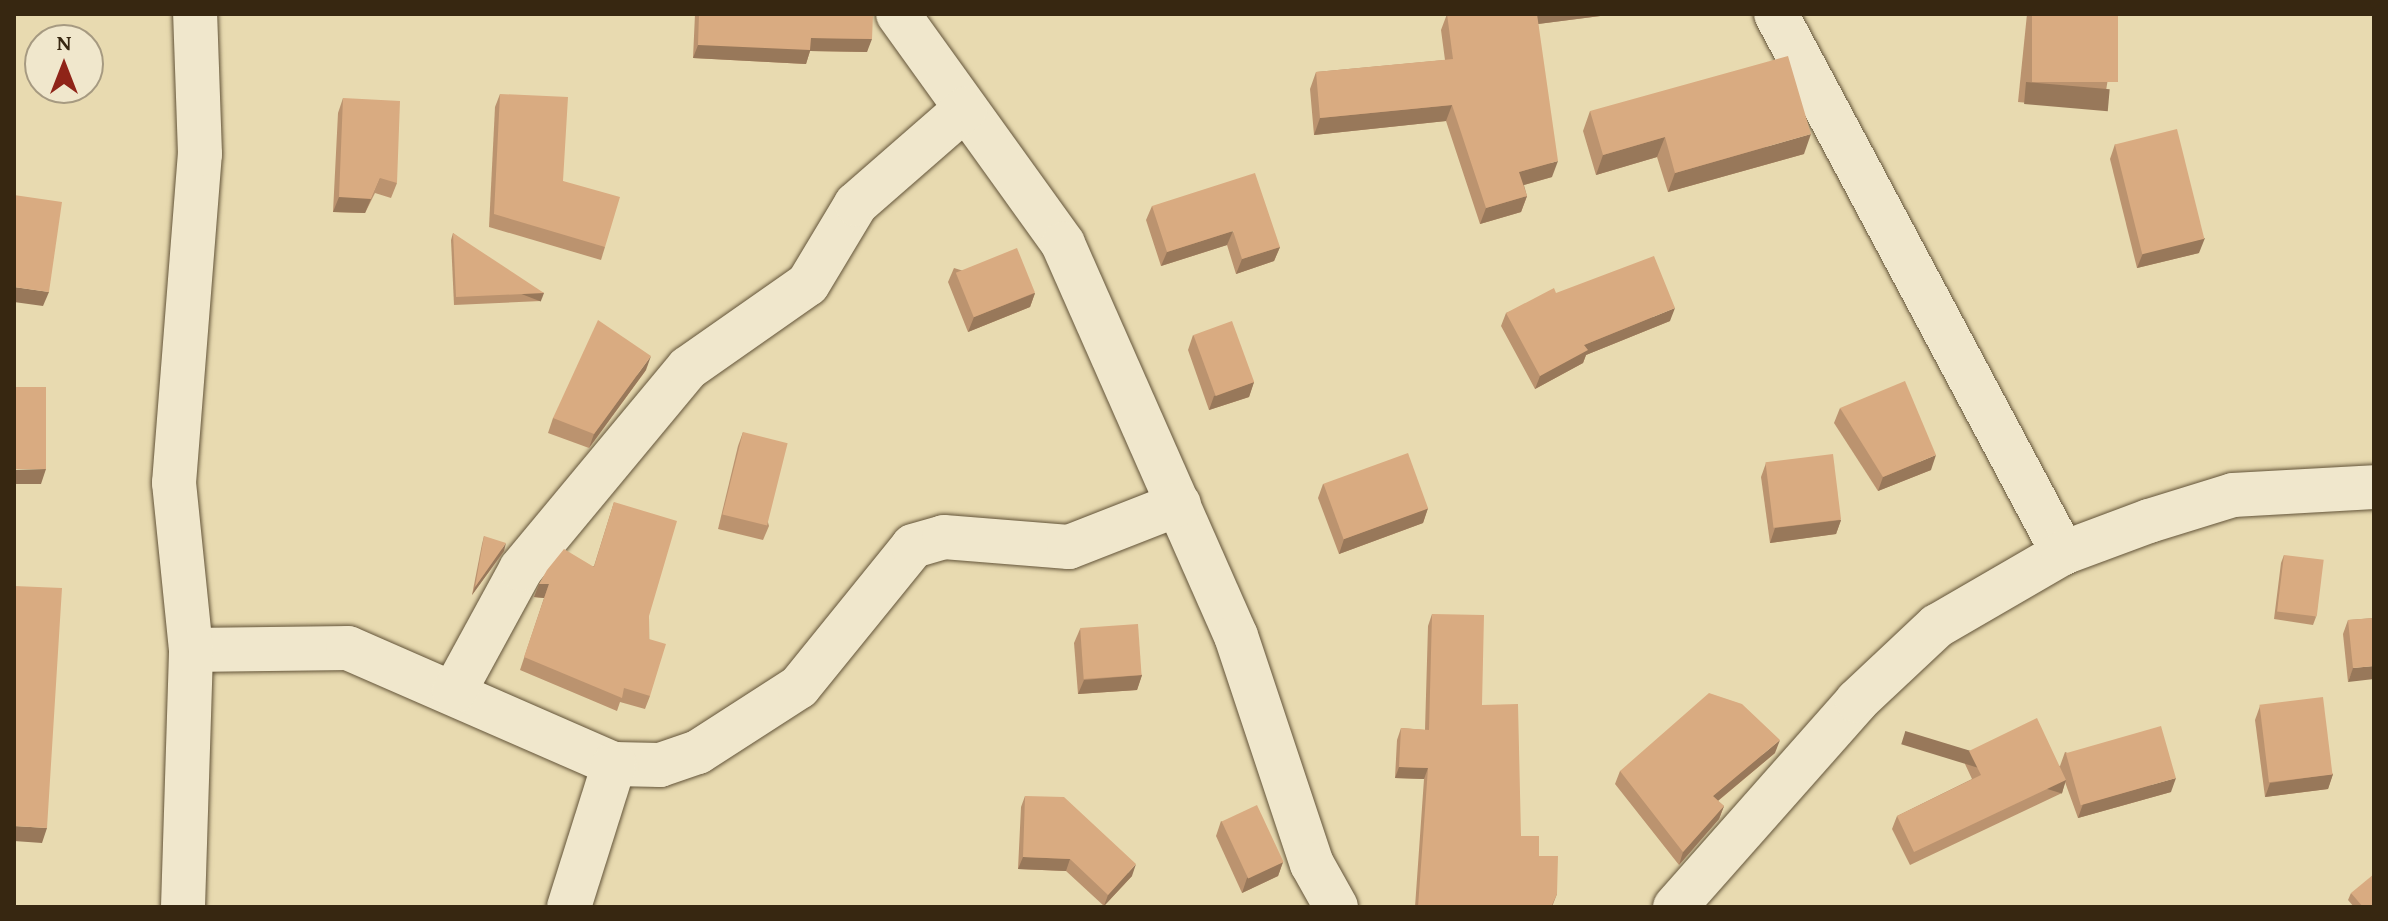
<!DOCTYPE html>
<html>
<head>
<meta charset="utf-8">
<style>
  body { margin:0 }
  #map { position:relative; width:2388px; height:921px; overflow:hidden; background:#e8dab0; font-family:"Gentium Book Plus",serif }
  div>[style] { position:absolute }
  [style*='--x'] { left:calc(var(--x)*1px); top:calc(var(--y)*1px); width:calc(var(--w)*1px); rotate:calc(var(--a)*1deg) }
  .roads { filter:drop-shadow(0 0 2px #635439) drop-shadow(0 0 2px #635439) }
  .street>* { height:44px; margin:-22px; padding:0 22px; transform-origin:22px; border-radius:22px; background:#f0e7cc }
  .wall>* { inset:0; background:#bb936f }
  .shaded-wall>* { inset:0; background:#98785a; transform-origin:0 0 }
  .building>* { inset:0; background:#d9ab81; transform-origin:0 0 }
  span { translate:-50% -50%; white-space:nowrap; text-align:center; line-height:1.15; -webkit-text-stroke:6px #f0e7cc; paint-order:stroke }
  .frame { position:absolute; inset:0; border:16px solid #372711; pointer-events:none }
  .north { position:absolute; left:24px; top:24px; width:80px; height:80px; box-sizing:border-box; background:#f0e7cc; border:2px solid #a69a81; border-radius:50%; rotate:0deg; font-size:22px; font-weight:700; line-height:32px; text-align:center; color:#372711 }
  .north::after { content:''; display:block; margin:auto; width:28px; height:36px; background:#8f2418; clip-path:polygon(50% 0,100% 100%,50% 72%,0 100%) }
</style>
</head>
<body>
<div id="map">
  <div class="roads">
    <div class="street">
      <div style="--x:898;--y:14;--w:283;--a:54.3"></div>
      <div style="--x:1063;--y:244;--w:428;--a:66.2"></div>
      <div style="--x:1236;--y:636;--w:240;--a:71.6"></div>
      <div style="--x:1312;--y:864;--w:49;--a:60.8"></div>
      <div style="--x:1776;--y:14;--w:611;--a:61.97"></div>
      <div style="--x:191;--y:650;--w:157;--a:-0.7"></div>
      <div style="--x:348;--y:648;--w:290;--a:23.6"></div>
      <div style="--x:614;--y:764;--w:46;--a:1.2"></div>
      <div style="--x:660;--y:765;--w:40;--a:-18.9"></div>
      <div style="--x:698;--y:752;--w:120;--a:-32.8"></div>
      <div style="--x:799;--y:687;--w:181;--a:-51"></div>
      <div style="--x:913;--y:546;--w:32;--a:-16"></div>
      <div style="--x:944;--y:537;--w:125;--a:4.6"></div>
      <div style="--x:1069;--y:547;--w:118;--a:-21.4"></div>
      <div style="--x:454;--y:692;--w:140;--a:-61.4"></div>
      <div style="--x:521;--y:569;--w:261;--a:-50.3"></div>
      <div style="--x:688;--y:368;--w:146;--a:-35"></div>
      <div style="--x:808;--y:284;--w:93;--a:-59"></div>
      <div style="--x:856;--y:204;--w:145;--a:-41.1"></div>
      <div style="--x:183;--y:907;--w:257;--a:-88.2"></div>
      <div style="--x:191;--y:650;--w:168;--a:-95.8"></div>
      <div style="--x:174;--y:483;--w:330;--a:-85.5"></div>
      <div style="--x:200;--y:154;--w:140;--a:-92"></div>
      <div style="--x:569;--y:907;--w:150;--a:-72.5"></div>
      <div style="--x:1675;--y:907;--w:275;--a:-48.5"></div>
      <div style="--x:1857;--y:701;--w:110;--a:-43.2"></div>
      <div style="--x:1937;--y:626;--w:146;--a:-30.1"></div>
      <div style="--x:2063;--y:553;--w:92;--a:-20.4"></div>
      <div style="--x:2149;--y:521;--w:88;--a:-17.2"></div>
      <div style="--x:2233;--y:495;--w:141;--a:-3.2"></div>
    </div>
  </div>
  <div class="wall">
    <div style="clip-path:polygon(695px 14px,873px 14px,867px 52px,810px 51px,806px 64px,693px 58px)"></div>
    <div style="clip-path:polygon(1447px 14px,1616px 14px,1538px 24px,1552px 177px,1524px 185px,1527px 196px,1521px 212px,1480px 224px,1446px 121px,1314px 135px,1310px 89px,1316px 72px,1445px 60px,1441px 30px)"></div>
    <div style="clip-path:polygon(2027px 14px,2118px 14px,2103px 110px,2018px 102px)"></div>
    <div style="clip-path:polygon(500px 94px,563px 181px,605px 247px,601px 260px,489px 227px,495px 107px)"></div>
    <div style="clip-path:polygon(343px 98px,397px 183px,391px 198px,375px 193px,365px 213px,333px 212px,338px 113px)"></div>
    <div style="clip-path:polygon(1590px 111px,1804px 154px,1668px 192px,1657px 157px,1596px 175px,1583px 131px)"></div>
    <div style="clip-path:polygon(2115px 144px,2199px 253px,2137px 268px,2110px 159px)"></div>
    <div style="clip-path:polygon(1152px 206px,1280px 247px,1274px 261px,1236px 274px,1227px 245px,1161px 266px,1146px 220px)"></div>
    <div style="clip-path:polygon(453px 233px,541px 301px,454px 305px,451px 240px)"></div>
    <div style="clip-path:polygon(954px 268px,1035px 293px,1030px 307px,968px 332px,948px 282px)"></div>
    <div style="clip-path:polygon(1556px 293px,1670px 321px,1586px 355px,1583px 363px,1535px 389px,1501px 326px,1506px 313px)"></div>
    <div style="clip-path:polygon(1193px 335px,1254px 382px,1249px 397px,1209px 410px,1188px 350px)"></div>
    <div style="clip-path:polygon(646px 370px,589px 448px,548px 433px,553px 418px)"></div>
    <div style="clip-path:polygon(1840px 408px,1931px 470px,1878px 491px,1834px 423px)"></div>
    <div style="clip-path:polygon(743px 432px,769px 526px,763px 540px,718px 529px,738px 446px)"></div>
    <div style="clip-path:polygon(1766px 463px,1841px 520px,1836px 534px,1770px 543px,1761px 477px)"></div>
    <div style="clip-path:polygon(1323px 484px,1428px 508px,1423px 523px,1339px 554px,1318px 498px)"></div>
    <div style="clip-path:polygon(614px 502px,649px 616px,650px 696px,645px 709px,620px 702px,617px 711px,520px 670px,544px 598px,534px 597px,539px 584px,594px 566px)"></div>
    <div style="clip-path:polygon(484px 536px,504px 551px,472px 595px,482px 544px)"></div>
    <div style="clip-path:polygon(2284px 555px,2316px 617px,2313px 625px,2274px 619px,2281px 563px)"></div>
    <div style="clip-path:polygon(1432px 614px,1482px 705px,1521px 836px,1539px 856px,1557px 894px,1552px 907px,1415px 907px,1424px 779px,1395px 778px,1397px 740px,1401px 728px,1425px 730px,1428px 626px)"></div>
    <div style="clip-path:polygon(2374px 618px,2348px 682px,2343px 634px,2348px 620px)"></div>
    <div style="clip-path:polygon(1080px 629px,1142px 675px,1137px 690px,1078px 694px,1074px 643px)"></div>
    <div style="clip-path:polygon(2260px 706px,2333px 774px,2328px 789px,2265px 797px,2255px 720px)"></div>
    <div style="clip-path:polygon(1969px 751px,2060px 766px,2065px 752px,2171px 792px,2078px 818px,2065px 782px,2062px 793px,1910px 865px,1892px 829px,1897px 816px,1972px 779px,1965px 764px)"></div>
    <div style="clip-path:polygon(1775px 753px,1718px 801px,1724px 806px,1719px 819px,1679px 865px,1615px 784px,1620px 771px)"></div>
    <div style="clip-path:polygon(1025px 796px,1132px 876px,1104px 906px,1066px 871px,1018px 869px,1021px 807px)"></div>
    <div style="clip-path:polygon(1221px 821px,1283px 862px,1278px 876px,1242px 893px,1216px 836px)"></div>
    <div style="clip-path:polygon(2351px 893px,2374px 907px,2354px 907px,2348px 900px)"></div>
  </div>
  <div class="shaded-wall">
    <div style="clip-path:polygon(1534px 14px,1616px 14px,1530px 25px)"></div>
    <div style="clip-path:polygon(811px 38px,872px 39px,867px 52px,810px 51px,806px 64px,693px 58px,698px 45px)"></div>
    <div style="left:2026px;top:82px;width:84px;height:22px;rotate:5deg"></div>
    <div style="clip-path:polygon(1452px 105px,1446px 121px,1314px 135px,1320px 118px)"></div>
    <div style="clip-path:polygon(1811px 134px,1804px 154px,1668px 192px,1675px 173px)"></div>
    <div style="clip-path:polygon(1665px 137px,1657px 157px,1596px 175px,1603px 155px)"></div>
    <div style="clip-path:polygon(1558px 161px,1552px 177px,1513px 188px,1519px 172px)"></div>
    <div style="clip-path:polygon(380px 178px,365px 213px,333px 212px,339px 197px)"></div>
    <div style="clip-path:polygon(1527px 196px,1521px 212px,1480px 224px,1486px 208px)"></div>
    <div style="clip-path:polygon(1233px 231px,1227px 245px,1161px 266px,1167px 252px)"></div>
    <div style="clip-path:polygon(2205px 238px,2199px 253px,2137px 268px,2143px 253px)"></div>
    <div style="clip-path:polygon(1280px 247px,1274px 261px,1236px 274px,1242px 259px)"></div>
    <div style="clip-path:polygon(14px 287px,49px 292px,43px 306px,14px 302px)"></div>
    <div style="left:544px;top:293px;width:9px;height:88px;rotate:111deg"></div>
    <div style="clip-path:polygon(1035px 293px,1030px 307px,968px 332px,974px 317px)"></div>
    <div style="clip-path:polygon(1675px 308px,1670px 321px,1586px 355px,1583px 363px,1535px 389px,1540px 376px,1584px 345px)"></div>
    <div style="clip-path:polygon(651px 356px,646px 370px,589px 448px,594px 434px)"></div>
    <div style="clip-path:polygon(1254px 382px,1249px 397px,1209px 410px,1214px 396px)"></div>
    <div style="clip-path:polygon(1936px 455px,1931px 470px,1878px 491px,1883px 477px)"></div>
    <div style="clip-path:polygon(46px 469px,41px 484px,14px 484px,14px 470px)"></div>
    <div style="clip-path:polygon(1428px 508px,1423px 523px,1339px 554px,1344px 539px)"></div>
    <div style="clip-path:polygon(1841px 520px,1836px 534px,1770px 543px,1775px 528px)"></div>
    <div style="clip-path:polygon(506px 543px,504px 551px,472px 595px,475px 587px)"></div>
    <div style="clip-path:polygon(539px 584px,549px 584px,544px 598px,534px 597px)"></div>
    <div style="clip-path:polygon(2374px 666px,2374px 679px,2348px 682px,2353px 668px)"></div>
    <div style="clip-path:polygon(1142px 675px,1137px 690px,1078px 694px,1084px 680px)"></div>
    <div style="clip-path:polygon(1780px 740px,1775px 753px,1708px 809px,1713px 796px)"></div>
    <div style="clip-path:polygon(1399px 767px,1428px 768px,1424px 779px,1395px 778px)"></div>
    <div style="clip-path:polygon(2333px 774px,2328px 789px,2265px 797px,2270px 783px)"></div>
    <div style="clip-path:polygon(2176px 778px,2171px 792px,2078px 818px,2083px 804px)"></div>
    <div style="left:2066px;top:780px;width:14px;height:168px;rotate:107deg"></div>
    <div style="clip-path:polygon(1724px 806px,1719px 819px,1679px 865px,1683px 852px)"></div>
    <div style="clip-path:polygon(14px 826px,47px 828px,42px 843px,14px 841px)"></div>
    <div style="clip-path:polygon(1023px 857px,1070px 859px,1066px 871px,1018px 869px)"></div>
    <div style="clip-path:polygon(1283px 862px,1278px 876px,1242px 893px,1247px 878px)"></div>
    <div style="clip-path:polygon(1136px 864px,1132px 876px,1104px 906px,1108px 895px)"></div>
  </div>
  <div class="building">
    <div style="clip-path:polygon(699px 14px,873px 14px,872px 39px,811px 38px,810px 50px,698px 45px)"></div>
    <div style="clip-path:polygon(1447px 14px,1537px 14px,1558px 161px,1519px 172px,1527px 196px,1486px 208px,1452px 105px,1320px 118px,1316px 72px,1453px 59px)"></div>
    <div style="left:2032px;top:14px;width:86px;height:68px"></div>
    <div style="clip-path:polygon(1788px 56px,1811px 134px,1675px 173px,1665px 137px,1603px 155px,1590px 111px)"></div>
    <div style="clip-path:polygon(500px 94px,568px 97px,563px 181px,620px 197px,605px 247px,494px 214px)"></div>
    <div style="clip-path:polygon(343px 98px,400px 101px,397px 183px,380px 178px,371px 199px,339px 197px)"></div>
    <div style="left:2177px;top:129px;width:113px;height:64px;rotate:76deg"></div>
    <div style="clip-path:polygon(1255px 173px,1280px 247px,1242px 259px,1233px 231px,1167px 252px,1152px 206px)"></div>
    <div style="clip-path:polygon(14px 195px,62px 202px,49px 292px,14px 287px)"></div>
    <div style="clip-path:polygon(453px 233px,544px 293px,456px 297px)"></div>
    <div style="left:1017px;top:248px;width:48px;height:66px;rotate:68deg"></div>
    <div style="clip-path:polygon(1654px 256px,1675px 308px,1584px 345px,1588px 350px,1540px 376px,1506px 313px,1554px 288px,1556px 293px)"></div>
    <div style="clip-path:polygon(598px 320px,651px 356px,594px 434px,553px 418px)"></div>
    <div style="left:1232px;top:321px;width:65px;height:41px;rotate:70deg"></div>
    <div style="clip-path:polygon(1905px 381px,1936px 455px,1883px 477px,1840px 408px)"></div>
    <div style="left:46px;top:387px;width:82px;height:32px;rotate:90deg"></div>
    <div style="left:743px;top:432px;width:46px;height:85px;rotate:14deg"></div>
    <div style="left:1408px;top:453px;width:59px;height:90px;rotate:70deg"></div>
    <div style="left:1833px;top:454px;width:66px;height:68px;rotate:83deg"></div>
    <div style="clip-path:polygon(614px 502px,677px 521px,649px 616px,649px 639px,666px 644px,650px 696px,624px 688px,622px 698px,524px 657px,549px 584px,539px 584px,547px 570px,564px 549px,594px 567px)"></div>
    <div style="clip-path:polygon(484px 536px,506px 543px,475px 587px)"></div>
    <div style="left:2284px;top:555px;width:40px;height:57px;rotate:7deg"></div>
    <div style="clip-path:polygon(14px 586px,62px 588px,47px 828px,14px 826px)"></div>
    <div style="clip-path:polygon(1432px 614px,1484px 615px,1482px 705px,1518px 704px,1521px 836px,1539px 836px,1539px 856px,1558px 856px,1557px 894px,1551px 907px,1418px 907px,1428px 768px,1399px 767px,1401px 728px,1429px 730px)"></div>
    <div style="clip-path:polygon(2374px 618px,2374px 666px,2353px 668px,2348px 620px)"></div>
    <div style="left:1138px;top:624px;width:51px;height:58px;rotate:86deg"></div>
    <div style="clip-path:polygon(1709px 693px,1742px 704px,1780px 740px,1713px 796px,1724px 806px,1683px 852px,1620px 771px)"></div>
    <div style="left:2323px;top:697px;width:78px;height:64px;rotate:83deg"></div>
    <div style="clip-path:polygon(2037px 718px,2066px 780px,1914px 852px,1897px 816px,1981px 775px,1969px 751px)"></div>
    <div style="left:2161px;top:726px;width:54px;height:99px;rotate:74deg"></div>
    <div style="clip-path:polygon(1025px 796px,1064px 797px,1136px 864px,1108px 895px,1070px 859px,1023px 857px)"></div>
    <div style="left:1257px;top:805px;width:63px;height:39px;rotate:65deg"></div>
    <div style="clip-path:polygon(2374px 874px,2374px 907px,2363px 907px,2351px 893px)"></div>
  </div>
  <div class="frame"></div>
  <div class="north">N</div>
</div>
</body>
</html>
